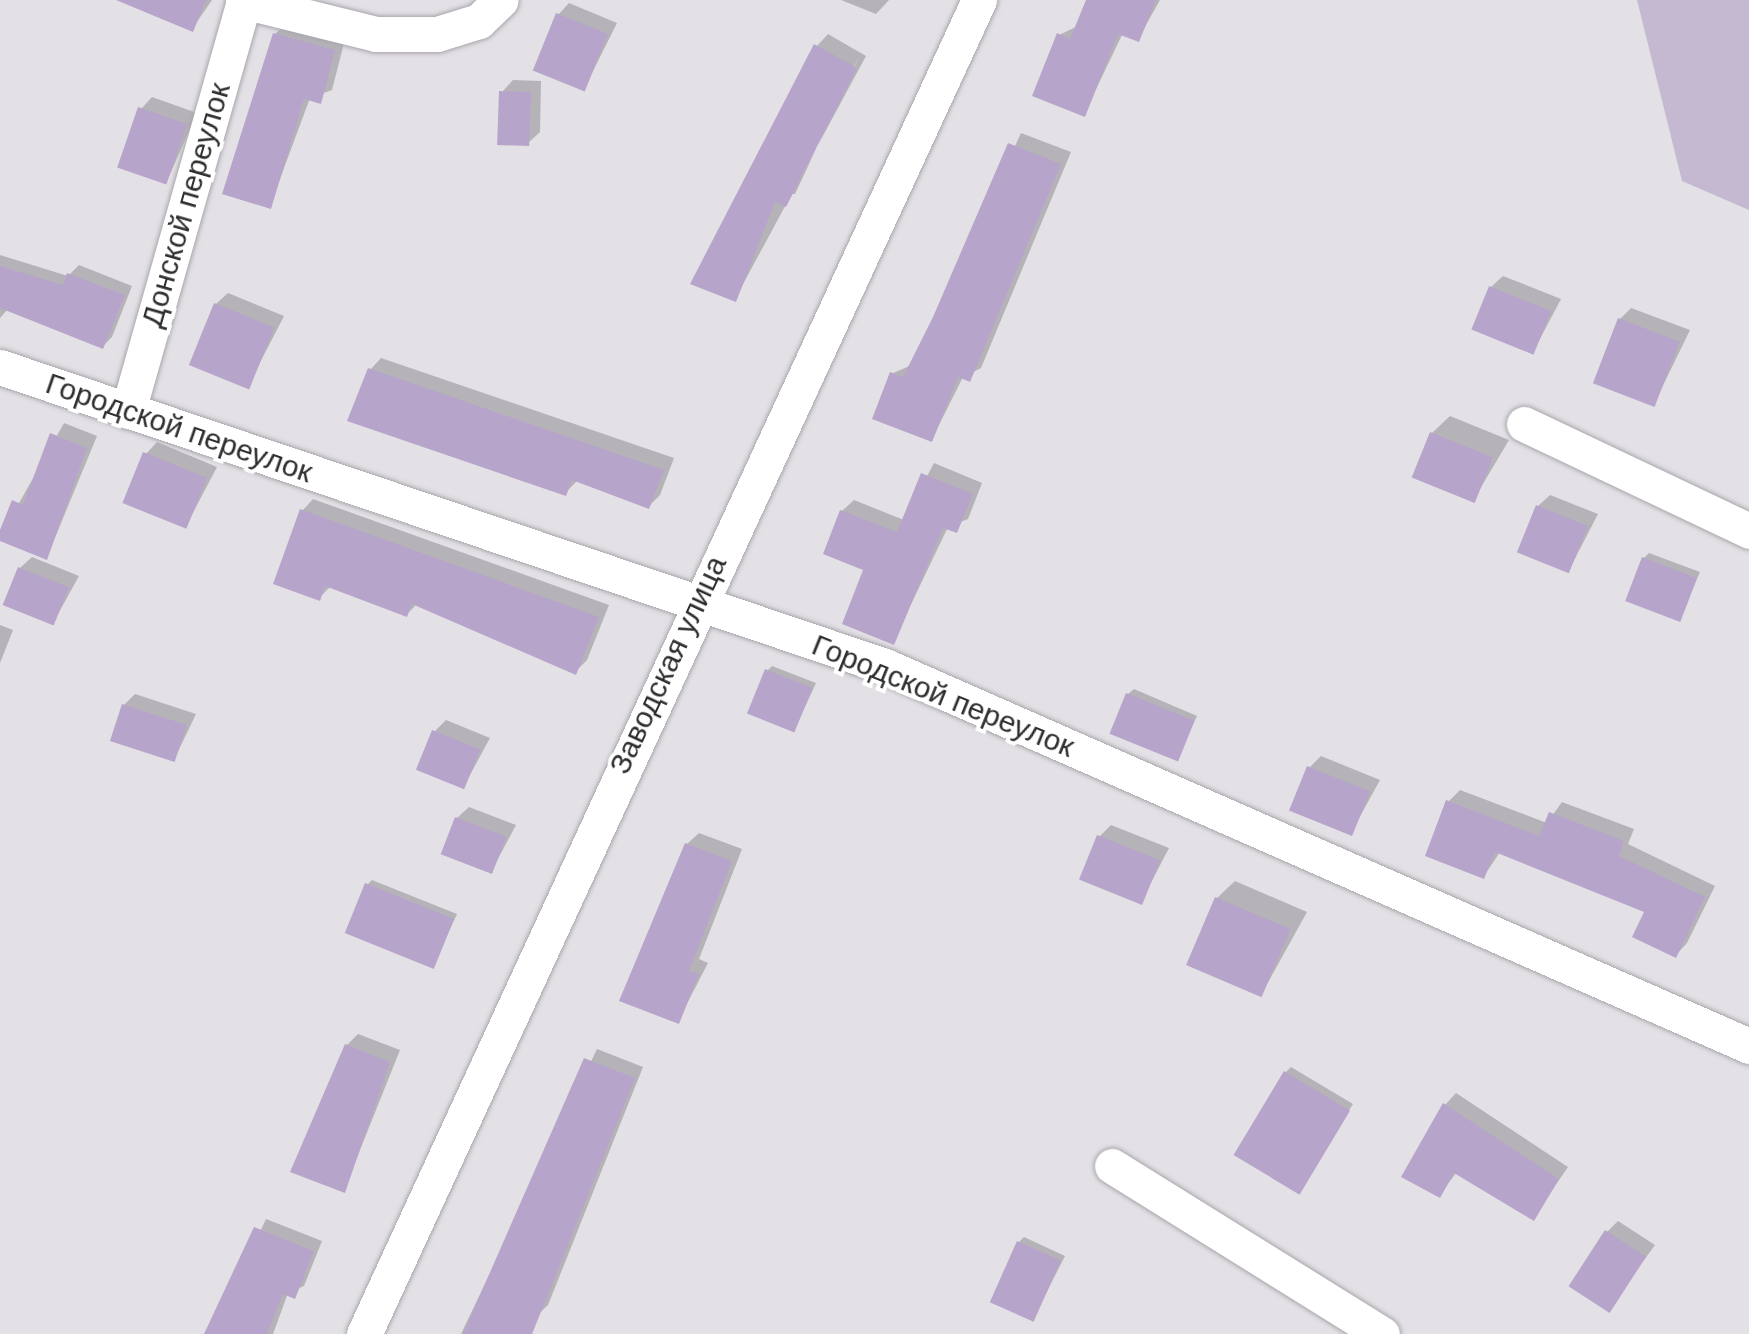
<!DOCTYPE html>
<html>
<head>
<meta charset="utf-8">
<style>
  body { margin:0 }
  #map { position:relative; width:1749px; height:1334px; overflow:hidden; background:#e3e0e6; font-family:Helvetica,sans-serif }
  div>[style] { position:absolute }
  [style*='--x'] { left:calc(var(--x)*1px); top:calc(var(--y)*1px); width:calc(var(--w)*1px); rotate:calc(var(--a)*1deg) }
  .green>* { inset:0; background:#c5b8d1 }
  .shadow>* { inset:0; background:#0003 }
  .building>* { inset:0; background:#b7a4ca; transform-origin:0 0 }
  .roads { filter:drop-shadow(0 0 2px #a9a6ab) drop-shadow(0 0 2px #a9a6ab) }
  .minor>* { height:35px; margin:-17.5px; padding:0 17.5px; transform-origin:17.5px; border-radius:17.5px; background:#fff }
  span { translate:-50% -50%; white-space:nowrap; text-align:center; line-height:1.15; -webkit-text-stroke:8px #fff; paint-order:stroke }
  .street-label { font-size:30px; color:#2d2c2e }
</style>
</head>
<body>
<div id="map">
  <div class="green">
    <div style="clip-path:polygon(1637px 0,1749px 0,1749px 210px,1682px 181px)"></div>
  </div>
  <div class="shadow">
    <div style="clip-path:polygon(159px 0,212px 0,192px 29px)"></div>
    <div style="clip-path:polygon(841px 0,889px 0,876px 14px)"></div>
    <div style="clip-path:polygon(1087px 0,1160px 0,1138px 39px,1123px 33px,1084px 114px,1059px 35px,1078px 26px)"></div>
    <div style="clip-path:polygon(569px 3px,617px 23px,584px 89px,558px 15px)"></div>
    <div style="clip-path:polygon(287px 23px,345px 39px,332px 90px,310px 98px,270px 206px,275px 34px)"></div>
    <div style="clip-path:polygon(evenodd,828px 34px,866px 56px,735px 299px,817px 46px,828px 34px,860px 55px,795px 194px,789px 194px,860px 55px)"></div>
    <div style="clip-path:polygon(513px 80px,541px 81px,540px 132px,528px 143px,502px 92px)"></div>
    <div style="clip-path:polygon(152px 97px,197px 113px,167px 181px,141px 109px)"></div>
    <div style="clip-path:polygon(1021px 133px,1071px 152px,981px 368px,963px 377px,932px 439px,893px 373px,912px 365px)"></div>
    <div style="clip-path:polygon(0 255px,68px 276px,79px 265px,132px 286px,112px 337px,103px 346px,8px 309px,0 318px)"></div>
    <div style="clip-path:polygon(1503px 276px,1561px 299px,1533px 352px,1491px 287px)"></div>
    <div style="clip-path:polygon(228px 293px,284px 316px,248px 386px,216px 304px)"></div>
    <div style="clip-path:polygon(1631px 308px,1690px 330px,1654px 404px,1620px 319px)"></div>
    <div style="clip-path:polygon(381px 358px,674px 458px,660px 495px,649px 506px,578px 480px,565px 493px,370px 370px)"></div>
    <div style="clip-path:polygon(1450px 416px,1509px 440px,1474px 499px,1432px 433px)"></div>
    <div style="clip-path:polygon(64px 423px,97px 436px,47px 557px,0 537px)"></div>
    <div style="clip-path:polygon(157px 442px,217px 467px,186px 526px,146px 454px)"></div>
    <div style="clip-path:polygon(934px 463px,982px 483px,968px 519px,948px 527px,893px 642px,842px 511px,854px 500px,904px 520px)"></div>
    <div style="clip-path:polygon(1550px 495px,1598px 514px,1569px 570px,1538px 506px)"></div>
    <div style="clip-path:polygon(313px 499px,609px 605px,587px 660px,575px 672px,417px 604px,406px 615px,332px 585px,319px 598px,302px 511px)"></div>
    <div style="clip-path:polygon(1649px 553px,1700px 572px,1679px 619px,1644px 558px)"></div>
    <div style="clip-path:polygon(32px 557px,79px 576px,53px 623px,20px 568px)"></div>
    <div style="clip-path:polygon(0 625px,13px 630px,0 663px)"></div>
    <div style="clip-path:polygon(772px 666px,816px 683px,794px 731px,767px 671px)"></div>
    <div style="clip-path:polygon(1134px 689px,1197px 716px,1176px 759px,1128px 694px)"></div>
    <div style="clip-path:polygon(135px 694px,196px 714px,174px 760px,124px 705px)"></div>
    <div style="clip-path:polygon(446px 720px,490px 738px,464px 786px,434px 732px)"></div>
    <div style="clip-path:polygon(1321px 756px,1380px 780px,1351px 833px,1310px 767px)"></div>
    <div style="clip-path:polygon(1460px 790px,1547px 823px,1562px 802px,1634px 829px,1628px 844px,1715px 886px,1687px 943px,1676px 955px,1648px 910px,1500px 852px,1484px 876px,1448px 802px)"></div>
    <div style="clip-path:polygon(469px 807px,516px 825px,491px 872px,457px 818px)"></div>
    <div style="clip-path:polygon(1111px 825px,1169px 848px,1141px 902px,1099px 837px)"></div>
    <div style="clip-path:polygon(699px 833px,742px 849px,699px 959px,708px 963px,678px 1021px,687px 844px)"></div>
    <div style="clip-path:polygon(372px 880px,457px 914px,433px 966px,367px 885px)"></div>
    <div style="clip-path:polygon(1235px 881px,1307px 912px,1261px 995px,1217px 898px)"></div>
    <div style="clip-path:polygon(358px 1034px,400px 1050px,344px 1190px,347px 1045px)"></div>
    <div style="clip-path:polygon(597px 1049px,643px 1067px,548px 1305px,518px 1334px,461px 1334px)"></div>
    <div style="clip-path:polygon(1291px 1067px,1353px 1104px,1299px 1191px,1286px 1072px)"></div>
    <div style="clip-path:polygon(1456px 1093px,1568px 1167px,1533px 1218px,1457px 1172px,1439px 1195px,1445px 1105px)"></div>
    <div style="clip-path:polygon(266px 1219px,322px 1241px,304px 1286px,288px 1293px,273px 1334px,212px 1334px)"></div>
    <div style="clip-path:polygon(1618px 1221px,1655px 1245px,1608px 1310px,1607px 1232px)"></div>
    <div style="clip-path:polygon(1024px 1237px,1065px 1256px,1033px 1319px,1019px 1242px)"></div>
  </div>
  <div class="building">
    <div style="clip-path:polygon(116px 0,206px 0,193px 32px)"></div>
    <div style="clip-path:polygon(1086px 0,1156px 0,1139px 42px,1118px 34px,1085px 117px,1032px 96px,1057px 33px,1070px 39px)"></div>
    <div style="left:556px;top:13px;width:56px;height:62px;rotate:22deg"></div>
    <div style="clip-path:polygon(273px 33px,335px 50px,321px 104px,304px 99px,271px 209px,222px 194px)"></div>
    <div style="clip-path:polygon(814px 44px,857px 68px,786px 207px,775px 202px,736px 302px,690px 284px)"></div>
    <div style="left:499px;top:91px;width:32px;height:54px;rotate:2deg"></div>
    <div style="left:138px;top:107px;width:52px;height:64px;rotate:19deg"></div>
    <div style="clip-path:polygon(1008px 143px,1061px 164px,970px 382px,958px 377px,932px 442px,872px 419px,890px 372px,903px 377px,933px 317px)"></div>
    <div style="clip-path:polygon(0 266px,63px 285px,67px 273px,125px 295px,103px 349px,0 308px)"></div>
    <div style="left:1489px;top:286px;width:67px;height:47px;rotate:22deg"></div>
    <div style="left:214px;top:303px;width:65px;height:67px;rotate:22deg"></div>
    <div style="left:1618px;top:318px;width:66px;height:70px;rotate:21deg"></div>
    <div style="clip-path:polygon(368px 368px,664px 470px,649px 509px,572px 480px,566px 496px,347px 421px)"></div>
    <div style="left:1430px;top:432px;width:68px;height:49px;rotate:22deg"></div>
    <div style="clip-path:polygon(50px 433px,87px 448px,47px 560px,0 541px,0 530px,12px 500px,23px 505px)"></div>
    <div style="left:143px;top:452px;width:69px;height:55px;rotate:22deg"></div>
    <div style="clip-path:polygon(921px 473px,973px 494px,957px 533px,943px 528px,894px 645px,842px 624px,863px 570px,823px 554px,840px 510px,897px 532px)"></div>
    <div style="left:1536px;top:505px;width:56px;height:51px;rotate:22deg"></div>
    <div style="clip-path:polygon(300px 509px,599px 617px,576px 675px,412px 604px,407px 617px,325px 586px,320px 601px,273px 584px)"></div>
    <div style="left:1642px;top:557px;width:59px;height:47px;rotate:21deg"></div>
    <div style="left:18px;top:567px;width:55px;height:41px;rotate:22deg"></div>
    <div style="left:765px;top:669px;width:51px;height:48px;rotate:22deg"></div>
    <div style="left:1126px;top:693px;width:74px;height:44px;rotate:22deg"></div>
    <div style="left:122px;top:704px;width:68px;height:39px;rotate:18deg"></div>
    <div style="left:432px;top:730px;width:52px;height:43px;rotate:22deg"></div>
    <div style="left:1307px;top:766px;width:68px;height:48px;rotate:22deg"></div>
    <div style="clip-path:polygon(1446px 800px,1539px 836px,1549px 812px,1624px 841px,1619px 856px,1705px 897px,1676px 958px,1632px 937px,1644px 912px,1495px 852px,1484px 879px,1425px 856px)"></div>
    <div style="left:455px;top:817px;width:55px;height:40px;rotate:21deg"></div>
    <div style="left:1097px;top:835px;width:68px;height:48px;rotate:22deg"></div>
    <div style="clip-path:polygon(685px 843px,732px 861px,689px 971px,699px 974px,679px 1024px,619px 1001px)"></div>
    <div style="left:365px;top:883px;width:96px;height:54px;rotate:22deg"></div>
    <div style="left:1215px;top:897px;width:82px;height:74px;rotate:23deg"></div>
    <div style="clip-path:polygon(345px 1044px,390px 1062px,345px 1193px,290px 1172px)"></div>
    <div style="clip-path:polygon(584px 1058px,635px 1078px,532px 1334px,463px 1334px)"></div>
    <div style="left:1284px;top:1071px;width:77px;height:98px;rotate:31deg"></div>
    <div style="clip-path:polygon(1443px 1103px,1559px 1179px,1534px 1221px,1454px 1173px,1440px 1198px,1401px 1177px)"></div>
    <div style="clip-path:polygon(254px 1227px,314px 1251px,295px 1299px,283px 1294px,267px 1334px,204px 1334px)"></div>
    <div style="left:1605px;top:1230px;width:49px;height:67px;rotate:33deg"></div>
    <div style="left:1017px;top:1241px;width:48px;height:67px;rotate:24deg"></div>
  </div>
  <div class="roads">
    <div class="minor">
      <div style="--x:243;--y:1;--w:137;--a:13.9"></div>
      <div style="--x:376;--y:34;--w:61;--a:0"></div>
      <div style="--x:437;--y:34;--w:44;--a:-17.2"></div>
      <div style="--x:479;--y:21;--w:30;--a:-44"></div>
      <div style="--x:0;--y:367;--w:934;--a:18.67"></div>
      <div style="--x:885;--y:666;--w:944;--a:23.74"></div>
      <div style="--x:128;--y:411;--w:427;--a:-74.2"></div>
      <div style="--x:1524;--y:424;--w:249;--a:25.4"></div>
      <div style="--x:1112;--y:1166;--w:318;--a:31.9"></div>
      <div style="--x:364;--y:1334;--w:1469;--a:-65.25"></div>
    </div>
  </div>
  <div class="street-label">
    <span style="left:186px;top:205px;rotate:-74deg">Донской переулок</span>
    <span style="left:179px;top:428px;rotate:19deg">Городской переулок</span>
    <span style="left:668px;top:665px;rotate:-65deg">Заводская улица</span>
    <span style="left:943px;top:696px;rotate:22deg">Городской переулок</span>
  </div>
</div>
</body>
</html>
